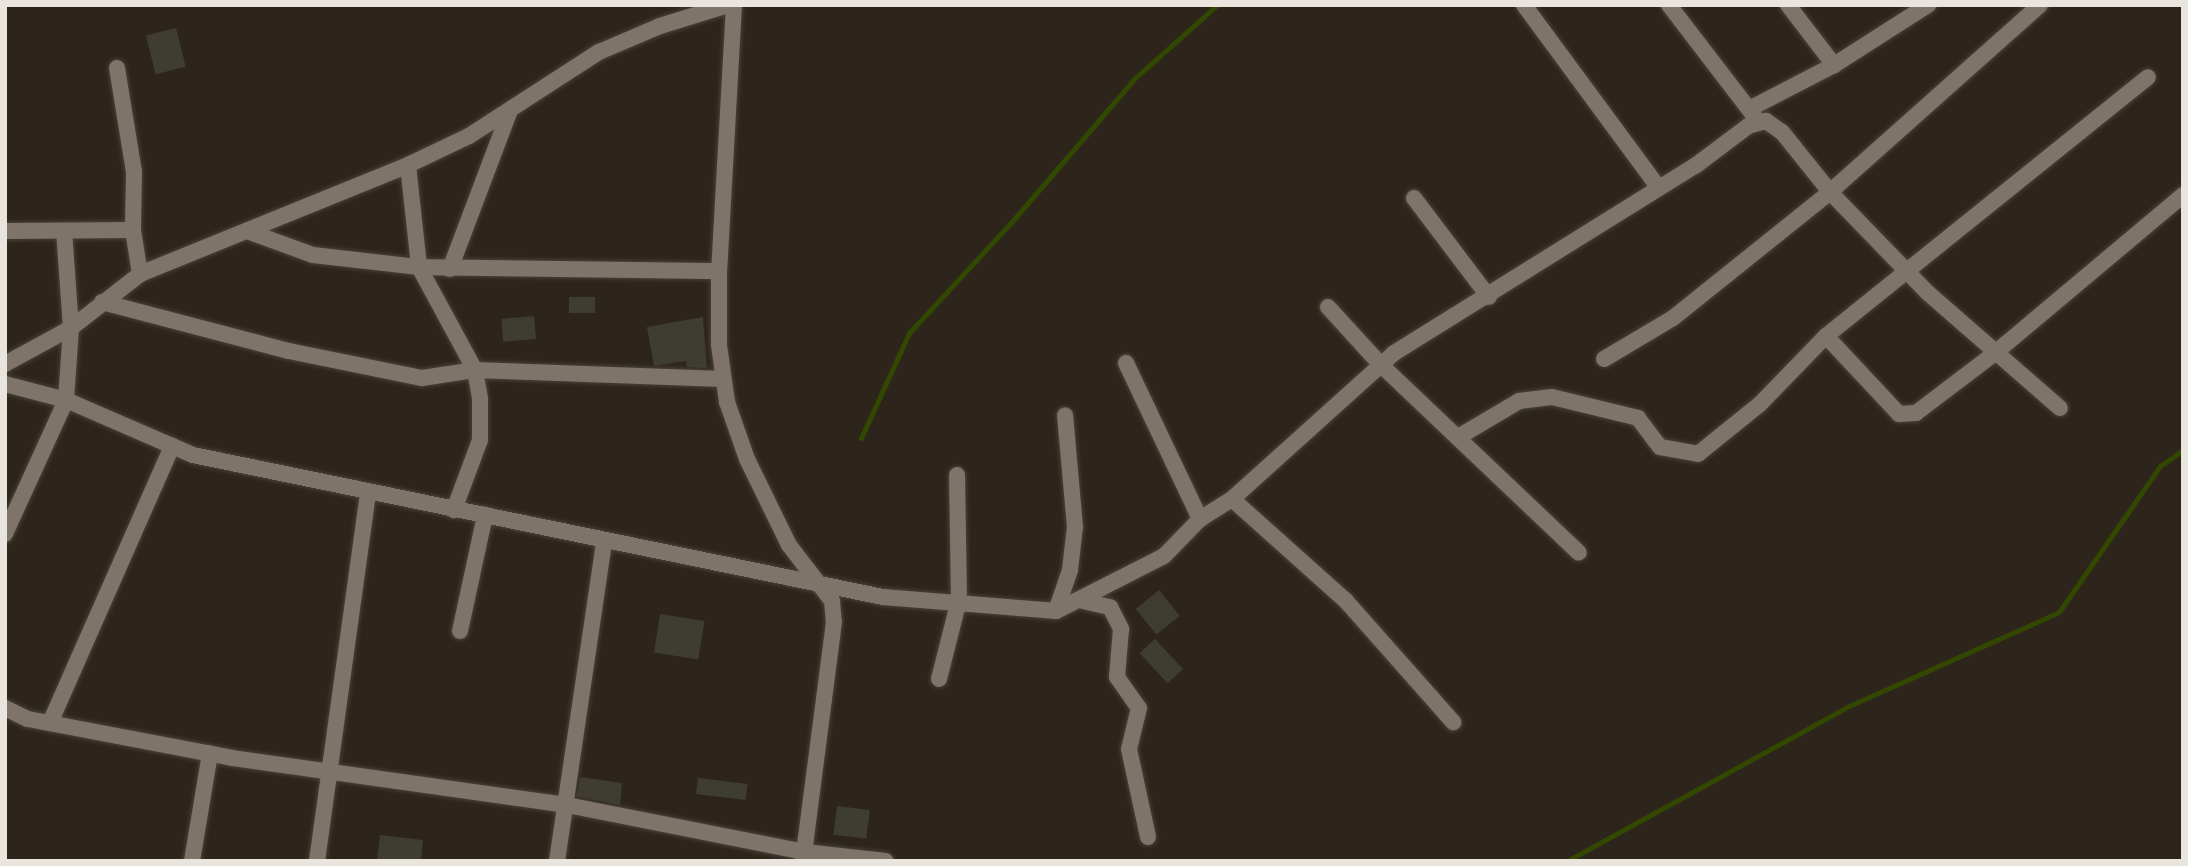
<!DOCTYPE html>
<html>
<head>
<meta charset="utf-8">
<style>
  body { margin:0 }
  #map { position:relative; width:2188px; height:866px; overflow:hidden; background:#2d251b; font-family:Quicksand,sans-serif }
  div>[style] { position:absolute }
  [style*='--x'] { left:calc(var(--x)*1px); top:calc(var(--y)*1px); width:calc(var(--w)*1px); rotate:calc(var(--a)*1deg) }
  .stream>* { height:5px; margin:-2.5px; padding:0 2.5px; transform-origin:2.5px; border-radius:2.5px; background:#324700 }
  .building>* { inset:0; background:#3f3d31; transform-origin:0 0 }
  .roads { filter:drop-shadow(0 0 2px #48413a) drop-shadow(0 0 2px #48413a) }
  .street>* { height:16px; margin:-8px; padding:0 8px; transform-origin:8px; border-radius:8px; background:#7e7469 }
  span { translate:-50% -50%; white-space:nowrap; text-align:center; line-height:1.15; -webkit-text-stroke:6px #231b12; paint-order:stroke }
  .frame { position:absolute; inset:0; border:7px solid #e9e4dd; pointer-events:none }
</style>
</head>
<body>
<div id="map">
  <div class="stream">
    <div style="--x:861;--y:438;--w:115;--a:-65.4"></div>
    <div style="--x:909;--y:333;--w:156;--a:-47.3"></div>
    <div style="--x:1015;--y:218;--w:183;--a:-49.4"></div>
    <div style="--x:1134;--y:79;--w:111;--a:-41.7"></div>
    <div style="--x:1567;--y:861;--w:322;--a:-28.8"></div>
    <div style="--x:1849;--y:706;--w:230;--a:-24.1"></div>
    <div style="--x:2059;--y:612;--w:178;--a:-55.3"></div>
    <div style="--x:2160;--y:466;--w:28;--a:-35"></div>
  </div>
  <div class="building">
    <div style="left:176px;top:28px;width:40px;height:31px;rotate:76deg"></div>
    <div style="left:569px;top:297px;width:26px;height:16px"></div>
    <div style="left:534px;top:316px;width:23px;height:33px;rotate:85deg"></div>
    <div style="clip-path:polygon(703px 317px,707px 368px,687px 367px,686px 361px,654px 366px,647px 327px)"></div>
    <div style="left:1159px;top:590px;width:33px;height:30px;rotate:51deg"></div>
    <div style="left:660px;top:614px;width:45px;height:39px;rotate:9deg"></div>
    <div style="left:1155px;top:639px;width:41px;height:21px;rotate:47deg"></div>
    <div style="clip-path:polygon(580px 777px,622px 783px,620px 805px,577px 796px)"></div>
    <div style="left:698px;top:778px;width:50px;height:16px;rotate:7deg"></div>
    <div style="left:837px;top:806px;width:33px;height:29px;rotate:7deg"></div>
    <div style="clip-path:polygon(380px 835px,423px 840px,421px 861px,377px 861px)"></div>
  </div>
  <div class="roads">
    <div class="street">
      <div style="--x:734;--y:5;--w:266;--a:93.2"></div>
      <div style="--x:719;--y:271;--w:74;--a:90"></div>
      <div style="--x:719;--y:345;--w:58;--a:82"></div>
      <div style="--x:727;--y:402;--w:60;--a:70.7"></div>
      <div style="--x:747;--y:459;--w:96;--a:64"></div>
      <div style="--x:789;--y:545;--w:71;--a:52.5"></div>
      <div style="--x:832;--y:601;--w:21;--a:85"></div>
      <div style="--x:834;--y:622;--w:241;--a:97.4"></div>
      <div style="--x:1524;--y:5;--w:226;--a:53.6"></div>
      <div style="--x:1669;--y:5;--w:141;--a:52.5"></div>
      <div style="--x:1788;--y:5;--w:76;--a:52.5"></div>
      <div style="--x:117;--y:68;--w:105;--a:80.7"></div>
      <div style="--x:134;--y:172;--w:58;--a:91"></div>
      <div style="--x:133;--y:230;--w:45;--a:81"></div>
      <div style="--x:1749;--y:109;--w:96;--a:-27.4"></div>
      <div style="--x:1834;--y:65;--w:112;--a:-32.6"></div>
      <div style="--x:408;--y:165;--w:103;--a:83.8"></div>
      <div style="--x:419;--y:267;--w:117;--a:61.5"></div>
      <div style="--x:475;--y:370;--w:29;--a:80"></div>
      <div style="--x:480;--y:399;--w:41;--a:90"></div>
      <div style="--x:480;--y:440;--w:75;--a:110.4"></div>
      <div style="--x:1414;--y:198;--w:124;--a:52.9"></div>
      <div style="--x:5;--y:231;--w:128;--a:-0.4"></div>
      <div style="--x:247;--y:231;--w:70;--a:20"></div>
      <div style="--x:313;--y:255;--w:107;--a:6.5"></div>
      <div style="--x:419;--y:267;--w:300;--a:0.8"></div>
      <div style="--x:450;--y:269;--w:170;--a:-69.3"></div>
      <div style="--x:102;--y:302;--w:193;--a:14.7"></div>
      <div style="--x:289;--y:351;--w:136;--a:11.5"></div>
      <div style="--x:422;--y:378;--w:54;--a:-8.6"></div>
      <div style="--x:475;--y:370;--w:248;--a:2.1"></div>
      <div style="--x:1328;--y:307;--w:77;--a:47.6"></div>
      <div style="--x:1380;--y:364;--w:274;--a:43.5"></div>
      <div style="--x:1826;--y:336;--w:107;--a:46.9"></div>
      <div style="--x:1899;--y:414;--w:17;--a:-3"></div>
      <div style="--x:1916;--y:413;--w:99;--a:-37.2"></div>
      <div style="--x:1995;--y:353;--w:246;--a:-40"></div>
      <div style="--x:1604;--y:359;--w:80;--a:-30.7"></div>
      <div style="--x:1673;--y:318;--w:201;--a:-38.7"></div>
      <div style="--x:1830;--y:192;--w:281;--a:-41.7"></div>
      <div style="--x:1126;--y:363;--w:173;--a:64.6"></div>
      <div style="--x:5;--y:364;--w:75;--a:-28.6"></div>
      <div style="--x:71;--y:328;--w:88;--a:-38"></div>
      <div style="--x:140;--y:274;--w:289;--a:-22.1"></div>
      <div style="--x:408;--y:165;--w:68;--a:-25.4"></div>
      <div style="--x:469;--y:136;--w:155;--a:-32.9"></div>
      <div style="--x:599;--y:52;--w:66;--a:-23.1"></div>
      <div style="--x:660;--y:26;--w:71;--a:-17.2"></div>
      <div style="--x:5;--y:384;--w:63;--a:14.7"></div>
      <div style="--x:66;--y:400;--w:138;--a:23.4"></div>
      <div style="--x:193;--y:455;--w:704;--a:11.63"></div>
      <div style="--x:883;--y:597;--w:174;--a:4.6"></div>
      <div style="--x:1056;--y:611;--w:121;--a:-27"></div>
      <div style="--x:1164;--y:556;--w:52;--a:-45.8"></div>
      <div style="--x:1200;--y:519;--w:38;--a:-32"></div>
      <div style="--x:1232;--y:499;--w:218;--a:-42"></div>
      <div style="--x:1394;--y:353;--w:354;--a:-31.9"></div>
      <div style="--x:1695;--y:166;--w:66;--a:-37"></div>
      <div style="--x:1748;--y:126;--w:19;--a:-16"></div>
      <div style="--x:1766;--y:121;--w:19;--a:35"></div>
      <div style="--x:1782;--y:132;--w:77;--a:51.3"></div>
      <div style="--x:1830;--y:192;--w:141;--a:45.9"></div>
      <div style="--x:1928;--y:293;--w:175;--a:41.1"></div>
      <div style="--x:1460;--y:436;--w:69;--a:-30.7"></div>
      <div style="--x:1519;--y:401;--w:33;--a:-7"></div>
      <div style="--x:1552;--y:397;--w:89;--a:13.7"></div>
      <div style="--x:1638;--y:418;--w:36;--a:53"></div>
      <div style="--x:1660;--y:447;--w:39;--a:10"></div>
      <div style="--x:1698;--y:454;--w:80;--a:-38.9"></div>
      <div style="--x:1760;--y:404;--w:95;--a:-45.9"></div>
      <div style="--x:1826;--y:336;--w:413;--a:-38.8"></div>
      <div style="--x:1232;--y:499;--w:153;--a:41.8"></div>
      <div style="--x:1346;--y:601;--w:162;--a:48.5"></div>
      <div style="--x:5;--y:534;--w:147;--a:-65.5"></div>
      <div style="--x:66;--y:400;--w:72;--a:-86"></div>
      <div style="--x:71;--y:328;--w:97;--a:-94.1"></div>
      <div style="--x:1083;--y:601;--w:28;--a:13"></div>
      <div style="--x:1110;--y:607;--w:25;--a:63"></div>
      <div style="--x:1121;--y:629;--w:48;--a:94.8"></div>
      <div style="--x:1117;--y:677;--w:38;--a:55"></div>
      <div style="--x:1139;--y:708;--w:42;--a:103.7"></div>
      <div style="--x:1129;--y:749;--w:90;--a:77.8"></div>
      <div style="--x:1056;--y:611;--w:43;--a:-71.1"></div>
      <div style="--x:1070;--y:570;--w:43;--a:-83.4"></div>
      <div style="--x:1075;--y:527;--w:112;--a:-95.1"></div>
      <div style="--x:460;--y:631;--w:119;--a:-77.8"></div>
      <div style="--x:939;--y:679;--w:81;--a:-75.8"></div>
      <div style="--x:959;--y:600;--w:125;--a:-90.9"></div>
      <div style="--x:5;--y:708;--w:25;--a:26"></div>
      <div style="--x:28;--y:719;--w:208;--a:10.8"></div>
      <div style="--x:232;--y:758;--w:338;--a:8"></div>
      <div style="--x:567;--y:805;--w:243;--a:11.2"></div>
      <div style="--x:805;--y:852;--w:81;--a:6.4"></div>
      <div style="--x:50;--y:723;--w:303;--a:-66.2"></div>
      <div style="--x:192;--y:861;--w:109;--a:-80.5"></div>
      <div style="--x:317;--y:861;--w:373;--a:-82.1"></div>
      <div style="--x:557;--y:861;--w:323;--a:-81.6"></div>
    </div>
  </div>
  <div class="frame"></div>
</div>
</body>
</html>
